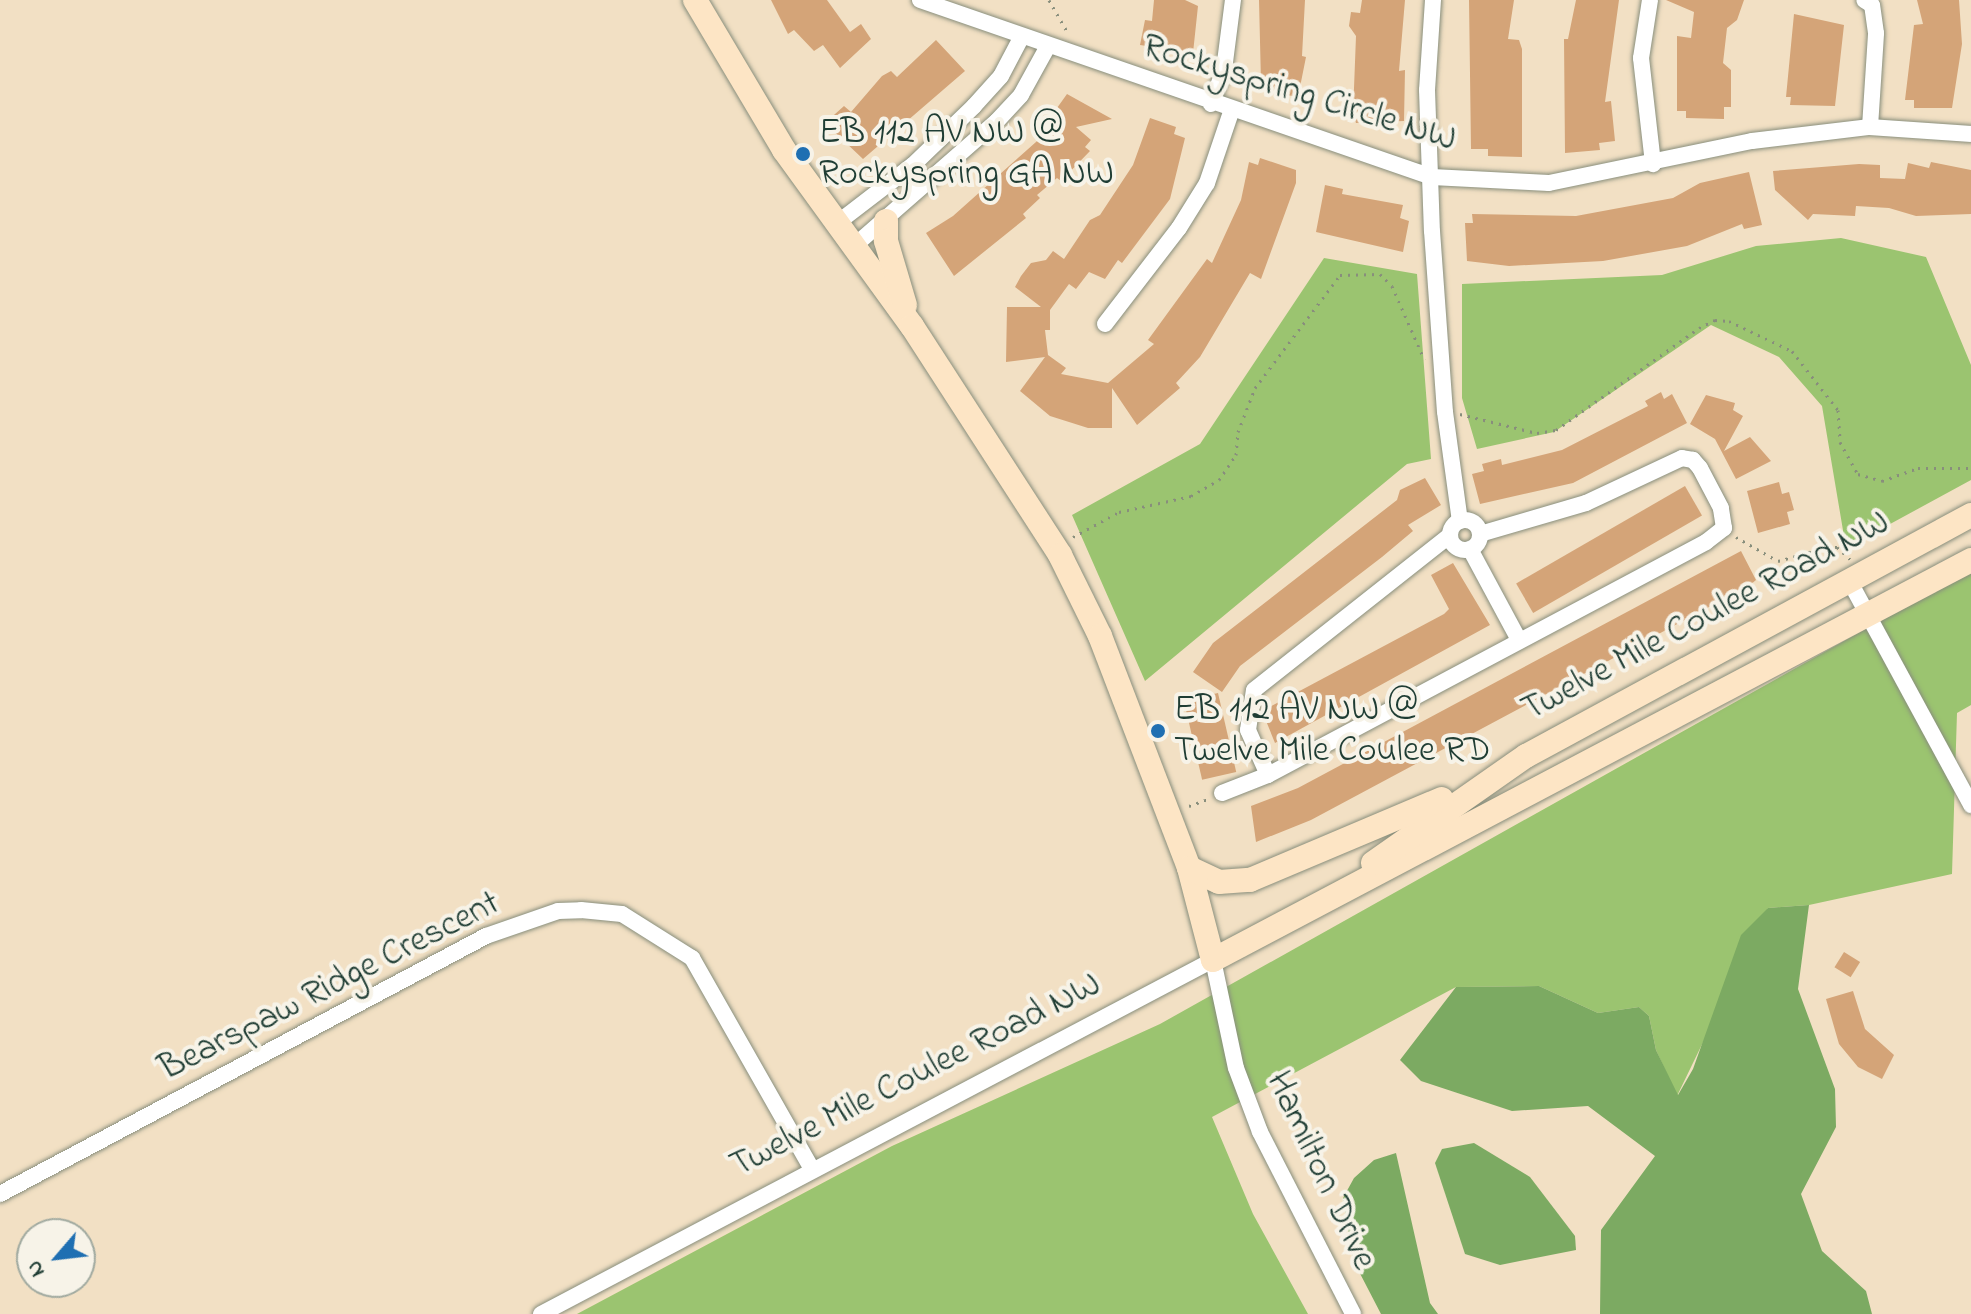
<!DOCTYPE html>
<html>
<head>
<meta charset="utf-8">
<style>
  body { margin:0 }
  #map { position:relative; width:1971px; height:1314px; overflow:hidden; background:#f2e0c4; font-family:"Indie Flower",sans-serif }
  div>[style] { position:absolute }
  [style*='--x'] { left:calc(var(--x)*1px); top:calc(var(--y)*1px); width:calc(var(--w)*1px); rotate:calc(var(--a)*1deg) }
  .green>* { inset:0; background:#9bc470 }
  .forest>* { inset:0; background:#7caa62 }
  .building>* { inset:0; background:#d4a478; transform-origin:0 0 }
  .path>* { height:3px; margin-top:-1.5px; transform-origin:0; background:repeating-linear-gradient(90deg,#888e7c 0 2px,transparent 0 8px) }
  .roads { filter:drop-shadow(0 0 2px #888e7c) drop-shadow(0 0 2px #888e7c) }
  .minor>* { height:16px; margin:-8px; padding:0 8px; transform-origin:8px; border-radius:8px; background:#fff }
  .minor>.ring { margin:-8px; padding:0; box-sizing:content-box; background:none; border:16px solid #fff; border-radius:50% }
  .secondary>* { height:24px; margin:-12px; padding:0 12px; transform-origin:12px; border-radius:12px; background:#fde5c5 }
  .dots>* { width:22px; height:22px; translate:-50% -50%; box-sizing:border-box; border:4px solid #f7f3e8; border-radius:50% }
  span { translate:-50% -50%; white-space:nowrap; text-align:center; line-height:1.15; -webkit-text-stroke:8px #f7f3e8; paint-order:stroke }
  .street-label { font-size:36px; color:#1f3d34 }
  .poi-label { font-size:36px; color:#1f3d34 }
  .left { translate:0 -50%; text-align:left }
  .north { position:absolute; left:16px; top:1218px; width:80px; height:80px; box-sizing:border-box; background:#f7f3e8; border:2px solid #a1aaa0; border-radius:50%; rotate:242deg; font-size:22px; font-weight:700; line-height:32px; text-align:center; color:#1f3d34 }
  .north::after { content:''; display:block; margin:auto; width:28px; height:36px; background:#1f6fb2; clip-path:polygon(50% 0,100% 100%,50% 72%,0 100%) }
</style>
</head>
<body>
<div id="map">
  <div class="green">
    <div style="clip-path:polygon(1841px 238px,1926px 257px,1971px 365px,1971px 480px,1846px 548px,1822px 406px,1779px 357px,1711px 325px,1554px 432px,1477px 449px,1462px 398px,1462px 284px,1662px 275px,1756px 246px)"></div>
    <div style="clip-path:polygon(1324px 258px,1417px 274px,1431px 459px,1407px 464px,1145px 681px,1072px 515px,1200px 444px)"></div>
    <div style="clip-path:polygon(1971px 570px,1971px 705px,1957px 713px,1952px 874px,1809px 905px,1768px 908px,1677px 1096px,1656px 1050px,1649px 1016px,1639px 1007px,1598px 1013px,1539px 986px,1456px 987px,1212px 1117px,1253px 1214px,1308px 1314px,577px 1314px,892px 1146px,1160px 1024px)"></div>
  </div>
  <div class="forest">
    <div style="clip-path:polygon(1809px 905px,1798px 989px,1835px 1089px,1836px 1127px,1801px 1194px,1822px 1251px,1866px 1291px,1872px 1314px,1600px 1314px,1601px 1230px,1655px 1156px,1588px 1106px,1512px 1111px,1421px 1081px,1400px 1060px,1456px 987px,1539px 986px,1598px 1013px,1639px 1007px,1649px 1016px,1656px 1050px,1678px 1095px,1693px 1069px,1741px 935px,1768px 908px)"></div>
    <div style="clip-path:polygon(1474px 1143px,1530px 1177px,1575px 1236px,1576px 1250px,1500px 1265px,1465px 1254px,1435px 1163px,1442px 1149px)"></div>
    <div style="clip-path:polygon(1396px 1153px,1430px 1303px,1438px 1314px,1381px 1314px,1353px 1260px,1343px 1198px,1354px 1178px,1374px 1160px)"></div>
  </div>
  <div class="building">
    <div style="clip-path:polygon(771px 0,827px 0,850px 32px,861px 24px,871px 39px,840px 68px,823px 45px,814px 51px,794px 30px,788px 34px)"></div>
    <div style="clip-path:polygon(1154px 0,1185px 0,1198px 6px,1193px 53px,1140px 45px,1145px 20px,1152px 21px)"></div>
    <div style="clip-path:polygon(1259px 0,1305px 0,1302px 56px,1306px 57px,1298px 97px,1270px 92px,1271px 85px,1261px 83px)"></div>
    <div style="clip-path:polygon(1362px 0,1405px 0,1399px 71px,1405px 70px,1404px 121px,1356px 123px,1353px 114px,1356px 36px,1349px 26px,1351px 12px,1360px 13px)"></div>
    <div style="clip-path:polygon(1469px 0,1514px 0,1508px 39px,1519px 40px,1522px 49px,1522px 157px,1488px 156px,1488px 149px,1471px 149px)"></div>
    <div style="clip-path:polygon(1576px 0,1619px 0,1605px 102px,1611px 101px,1615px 141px,1599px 143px,1600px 150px,1565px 153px,1564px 39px,1568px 39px)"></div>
    <div style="clip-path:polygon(1666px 0,1744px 0,1737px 20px,1727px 28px,1723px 63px,1731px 70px,1731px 107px,1724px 107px,1724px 119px,1686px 118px,1686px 111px,1677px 111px,1677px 36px,1691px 38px,1694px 12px)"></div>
    <div style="clip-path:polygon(1917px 0,1959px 0,1962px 44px,1952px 108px,1914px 108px,1914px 100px,1905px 100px,1914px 25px,1923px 24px)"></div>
    <div style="clip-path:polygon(1794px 14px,1844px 25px,1835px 106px,1790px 105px,1791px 97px,1786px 97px)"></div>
    <div style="clip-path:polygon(936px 40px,965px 71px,863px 159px,825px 123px,844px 106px,851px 112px,882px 76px,891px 71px,897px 77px)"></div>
    <div style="clip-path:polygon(1067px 94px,1112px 119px,1076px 127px,1091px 140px,1085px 147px,1090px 151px,1061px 181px,1057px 178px,1037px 195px,1040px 198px,1023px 214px,1026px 218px,954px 276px,926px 233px,953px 216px,1036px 142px,1062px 112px,1057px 108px)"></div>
    <div style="clip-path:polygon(1150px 118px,1176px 127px,1174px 134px,1185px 138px,1170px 199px,1122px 263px,1118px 260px,1105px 279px,1089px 272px,1076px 289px,1069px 284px,1050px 310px,1050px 330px,1045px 330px,1048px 355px,1066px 368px,1061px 374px,1108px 383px,1154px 344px,1148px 340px,1207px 259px,1212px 263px,1241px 200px,1249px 162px,1258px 165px,1260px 158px,1296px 170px,1296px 183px,1261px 279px,1250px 273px,1200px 357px,1176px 383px,1180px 388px,1137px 425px,1112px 388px,1112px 428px,1088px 428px,1050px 416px,1020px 391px,1045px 357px,1006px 362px,1007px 307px,1041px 307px,1015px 287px,1021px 276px,1031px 263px,1046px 260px,1053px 251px,1064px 259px,1090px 220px,1100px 215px,1133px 165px)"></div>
    <div style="clip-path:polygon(1931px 162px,1971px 170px,1971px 214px,1916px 216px,1889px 208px,1856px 206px,1855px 216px,1813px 214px,1808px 220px,1775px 190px,1773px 171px,1859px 164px,1880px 165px,1880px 178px,1905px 179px,1908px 163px,1929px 168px)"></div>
    <div style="clip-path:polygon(1749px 172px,1762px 225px,1744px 229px,1742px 224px,1687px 246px,1603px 261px,1509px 266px,1467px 261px,1465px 223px,1473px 223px,1472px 214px,1576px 216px,1673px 198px,1700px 183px)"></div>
    <div style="clip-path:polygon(1325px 185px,1343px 189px,1342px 194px,1403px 205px,1400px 218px,1409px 221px,1403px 252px,1316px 232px)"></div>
    <div style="clip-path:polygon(1661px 392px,1664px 399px,1672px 394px,1687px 423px,1573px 483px,1480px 504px,1472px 474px,1484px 471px,1482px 464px,1501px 459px,1502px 465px,1562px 450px,1648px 406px,1645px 401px)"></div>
    <div style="clip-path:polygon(1706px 395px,1735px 403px,1733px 410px,1743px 416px,1724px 451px,1750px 437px,1771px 461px,1736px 479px,1715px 439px,1690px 424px)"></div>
    <div style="clip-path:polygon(1425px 478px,1441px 505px,1408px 525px,1413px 531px,1382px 557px,1240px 666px,1222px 692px,1193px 672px,1213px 643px,1397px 500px,1400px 490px)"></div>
    <div style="clip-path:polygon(1779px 482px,1782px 494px,1789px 492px,1794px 510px,1787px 512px,1790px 524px,1758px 533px,1747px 491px)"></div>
    <div style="left:1685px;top:486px;width:34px;height:195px;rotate:60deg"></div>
    <div style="clip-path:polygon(1741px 551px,1756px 580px,1750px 585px,1311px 820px,1256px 842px,1251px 806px,1298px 788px)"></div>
    <div style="clip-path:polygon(1453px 563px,1490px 625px,1275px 743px,1262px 711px,1444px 614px,1449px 609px,1431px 575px)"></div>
    <div style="left:1218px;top:693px;width:81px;height:35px;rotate:77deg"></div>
    <div style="left:1844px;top:952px;width:19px;height:18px;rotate:32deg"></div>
    <div style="clip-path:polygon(1853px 991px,1865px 1029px,1894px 1055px,1882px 1079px,1858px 1067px,1839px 1044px,1826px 999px)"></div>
  </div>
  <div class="path">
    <div style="--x:1049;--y:0;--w:39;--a:60"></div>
    <div style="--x:1460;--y:414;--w:79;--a:13.9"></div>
    <div style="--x:1537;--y:433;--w:19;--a:-9"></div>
    <div style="--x:1556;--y:430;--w:176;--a:-35.5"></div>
    <div style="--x:1699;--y:328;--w:18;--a:-27"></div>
    <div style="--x:1715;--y:320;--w:14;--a:4"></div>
    <div style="--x:1729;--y:321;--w:70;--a:25.5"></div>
    <div style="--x:1792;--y:351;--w:75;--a:52.1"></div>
    <div style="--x:1838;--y:410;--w:32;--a:86"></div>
    <div style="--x:1840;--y:442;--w:37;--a:61"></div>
    <div style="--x:1858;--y:474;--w:25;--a:16"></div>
    <div style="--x:1882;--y:481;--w:38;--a:-20"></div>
    <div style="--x:1918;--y:468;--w:53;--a:0"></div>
    <div style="--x:1073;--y:537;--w:52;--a:-28.5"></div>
    <div style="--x:1119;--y:512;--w:74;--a:-12.5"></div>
    <div style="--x:1191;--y:496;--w:32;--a:-30"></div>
    <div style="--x:1219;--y:480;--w:30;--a:-56"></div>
    <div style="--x:1236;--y:455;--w:23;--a:-85"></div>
    <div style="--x:1238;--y:432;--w:47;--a:-68.9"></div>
    <div style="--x:1255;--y:388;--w:141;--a:-53"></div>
    <div style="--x:1340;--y:275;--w:40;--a:-1.4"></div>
    <div style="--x:1380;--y:274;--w:17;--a:45"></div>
    <div style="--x:1392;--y:286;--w:80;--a:66.3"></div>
    <div style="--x:1736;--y:537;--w:48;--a:29.7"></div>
    <div style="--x:1778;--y:561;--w:51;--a:-15.9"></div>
    <div style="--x:1827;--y:547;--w:10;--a:0"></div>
    <div style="--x:1837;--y:547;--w:18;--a:43"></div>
    <div style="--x:1189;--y:806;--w:20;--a:-20"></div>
  </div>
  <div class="roads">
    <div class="minor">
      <div style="--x:920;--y:0;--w:542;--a:19.07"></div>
      <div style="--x:1432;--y:177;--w:117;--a:2.9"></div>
      <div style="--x:1549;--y:183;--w:207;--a:-11.7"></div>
      <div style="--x:1752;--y:141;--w:119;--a:-6.8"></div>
      <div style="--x:1870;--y:127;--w:94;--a:-86.3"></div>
      <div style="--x:1876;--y:33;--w:28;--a:-98"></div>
      <div style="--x:1872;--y:5;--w:9;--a:-148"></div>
      <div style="--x:1433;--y:0;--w:90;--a:93.8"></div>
      <div style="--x:1427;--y:90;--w:141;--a:88"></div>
      <div style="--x:1432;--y:231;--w:181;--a:85.9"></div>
      <div style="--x:1445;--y:412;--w:110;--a:82.2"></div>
      <div style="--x:1650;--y:0;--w:59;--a:98.8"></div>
      <div style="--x:1641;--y:58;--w:107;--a:83.5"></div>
      <div style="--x:1211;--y:104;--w:36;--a:-69"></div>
      <div style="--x:1224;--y:70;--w:71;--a:-82.7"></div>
      <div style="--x:1870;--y:127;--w:101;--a:4"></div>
      <div style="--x:836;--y:224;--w:97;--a:-37.5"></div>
      <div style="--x:913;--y:165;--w:85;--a:-44"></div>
      <div style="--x:974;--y:106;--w:40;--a:-48"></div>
      <div style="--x:1001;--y:76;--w:45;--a:-62.3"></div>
      <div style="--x:853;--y:247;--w:191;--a:-41.2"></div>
      <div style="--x:997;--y:121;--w:35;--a:-47"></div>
      <div style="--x:1021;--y:95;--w:56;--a:-61.1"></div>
      <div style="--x:1105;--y:324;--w:121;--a:-52.4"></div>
      <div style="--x:1179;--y:228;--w:53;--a:-58.1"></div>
      <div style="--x:1207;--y:183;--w:75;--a:-71.3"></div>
      <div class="ring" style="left:1450px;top:520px;width:14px;height:14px"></div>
      <div style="--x:1470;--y:549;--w:103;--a:61.7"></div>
      <div style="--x:1850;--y:582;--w:254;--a:61.5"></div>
      <div style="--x:1268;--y:775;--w:49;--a:-114"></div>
      <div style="--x:1248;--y:730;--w:40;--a:-81.5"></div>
      <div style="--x:1254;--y:690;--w:250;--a:-38.3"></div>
      <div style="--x:1222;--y:793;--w:49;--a:-21.4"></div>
      <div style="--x:1268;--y:775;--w:496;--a:-28"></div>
      <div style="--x:1706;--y:542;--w:23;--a:-38"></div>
      <div style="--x:1724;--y:528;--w:20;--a:-99"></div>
      <div style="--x:1721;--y:508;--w:45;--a:-117.7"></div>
      <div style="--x:1700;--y:468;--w:11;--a:-131"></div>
      <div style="--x:1693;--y:460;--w:11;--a:-170"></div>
      <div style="--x:1682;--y:458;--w:106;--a:154.9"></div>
      <div style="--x:1586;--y:503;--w:110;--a:163.7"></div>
      <div style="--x:0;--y:1194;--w:550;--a:-27.96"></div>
      <div style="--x:486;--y:936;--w:76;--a:-19.1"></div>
      <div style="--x:558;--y:911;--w:23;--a:-2"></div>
      <div style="--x:581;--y:910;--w:41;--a:5.6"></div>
      <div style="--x:622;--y:914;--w:83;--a:32.2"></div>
      <div style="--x:692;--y:958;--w:243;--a:60.4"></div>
      <div style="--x:541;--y:1314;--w:760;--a:-27.78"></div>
      <div style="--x:1213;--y:960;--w:110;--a:78"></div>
      <div style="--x:1236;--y:1068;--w:68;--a:69.4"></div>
      <div style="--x:1260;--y:1132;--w:204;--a:62.9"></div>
    </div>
    <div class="secondary">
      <div style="--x:695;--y:0;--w:174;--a:59.3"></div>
      <div style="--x:784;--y:150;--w:218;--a:54"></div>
      <div style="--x:912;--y:326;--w:273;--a:57.1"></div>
      <div style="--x:1060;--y:555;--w:90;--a:63.7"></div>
      <div style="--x:1100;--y:636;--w:248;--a:69"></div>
      <div style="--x:1189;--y:868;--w:95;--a:75.4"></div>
      <div style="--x:1213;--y:960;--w:857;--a:-27.82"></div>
      <div style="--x:886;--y:221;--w:20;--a:90"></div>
      <div style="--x:886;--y:241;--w:67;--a:73.5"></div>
      <div style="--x:1373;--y:863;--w:187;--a:-35"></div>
      <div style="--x:1526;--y:756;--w:506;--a:-28.44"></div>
      <div style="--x:1189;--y:868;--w:33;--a:25"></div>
      <div style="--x:1219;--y:882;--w:31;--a:-4"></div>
      <div style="--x:1250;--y:880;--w:208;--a:-22.9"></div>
    </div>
  </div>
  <div class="dots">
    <div style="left:803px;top:154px;background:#1f6fb2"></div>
    <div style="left:1158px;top:731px;background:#1f6fb2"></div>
  </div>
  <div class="street-label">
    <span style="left:1299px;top:94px;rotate:17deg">Rockyspring Circle NW</span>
    <span style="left:1706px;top:617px;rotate:-28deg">Twelve Mile Coulee Road NW</span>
    <span style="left:330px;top:987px;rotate:-27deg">Bearspaw Ridge Crescent</span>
    <span style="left:916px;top:1076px;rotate:-27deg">Twelve Mile Coulee Road NW</span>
    <span style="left:1320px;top:1171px;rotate:65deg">Hamilton Drive</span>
  </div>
  <div class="poi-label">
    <span class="left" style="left:819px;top:154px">EB 112 AV NW @<br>Rockyspring GA NW</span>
    <span class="left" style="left:1174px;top:731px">EB 112 AV NW @<br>Twelve Mile Coulee RD</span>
  </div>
  <div class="north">N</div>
</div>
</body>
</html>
